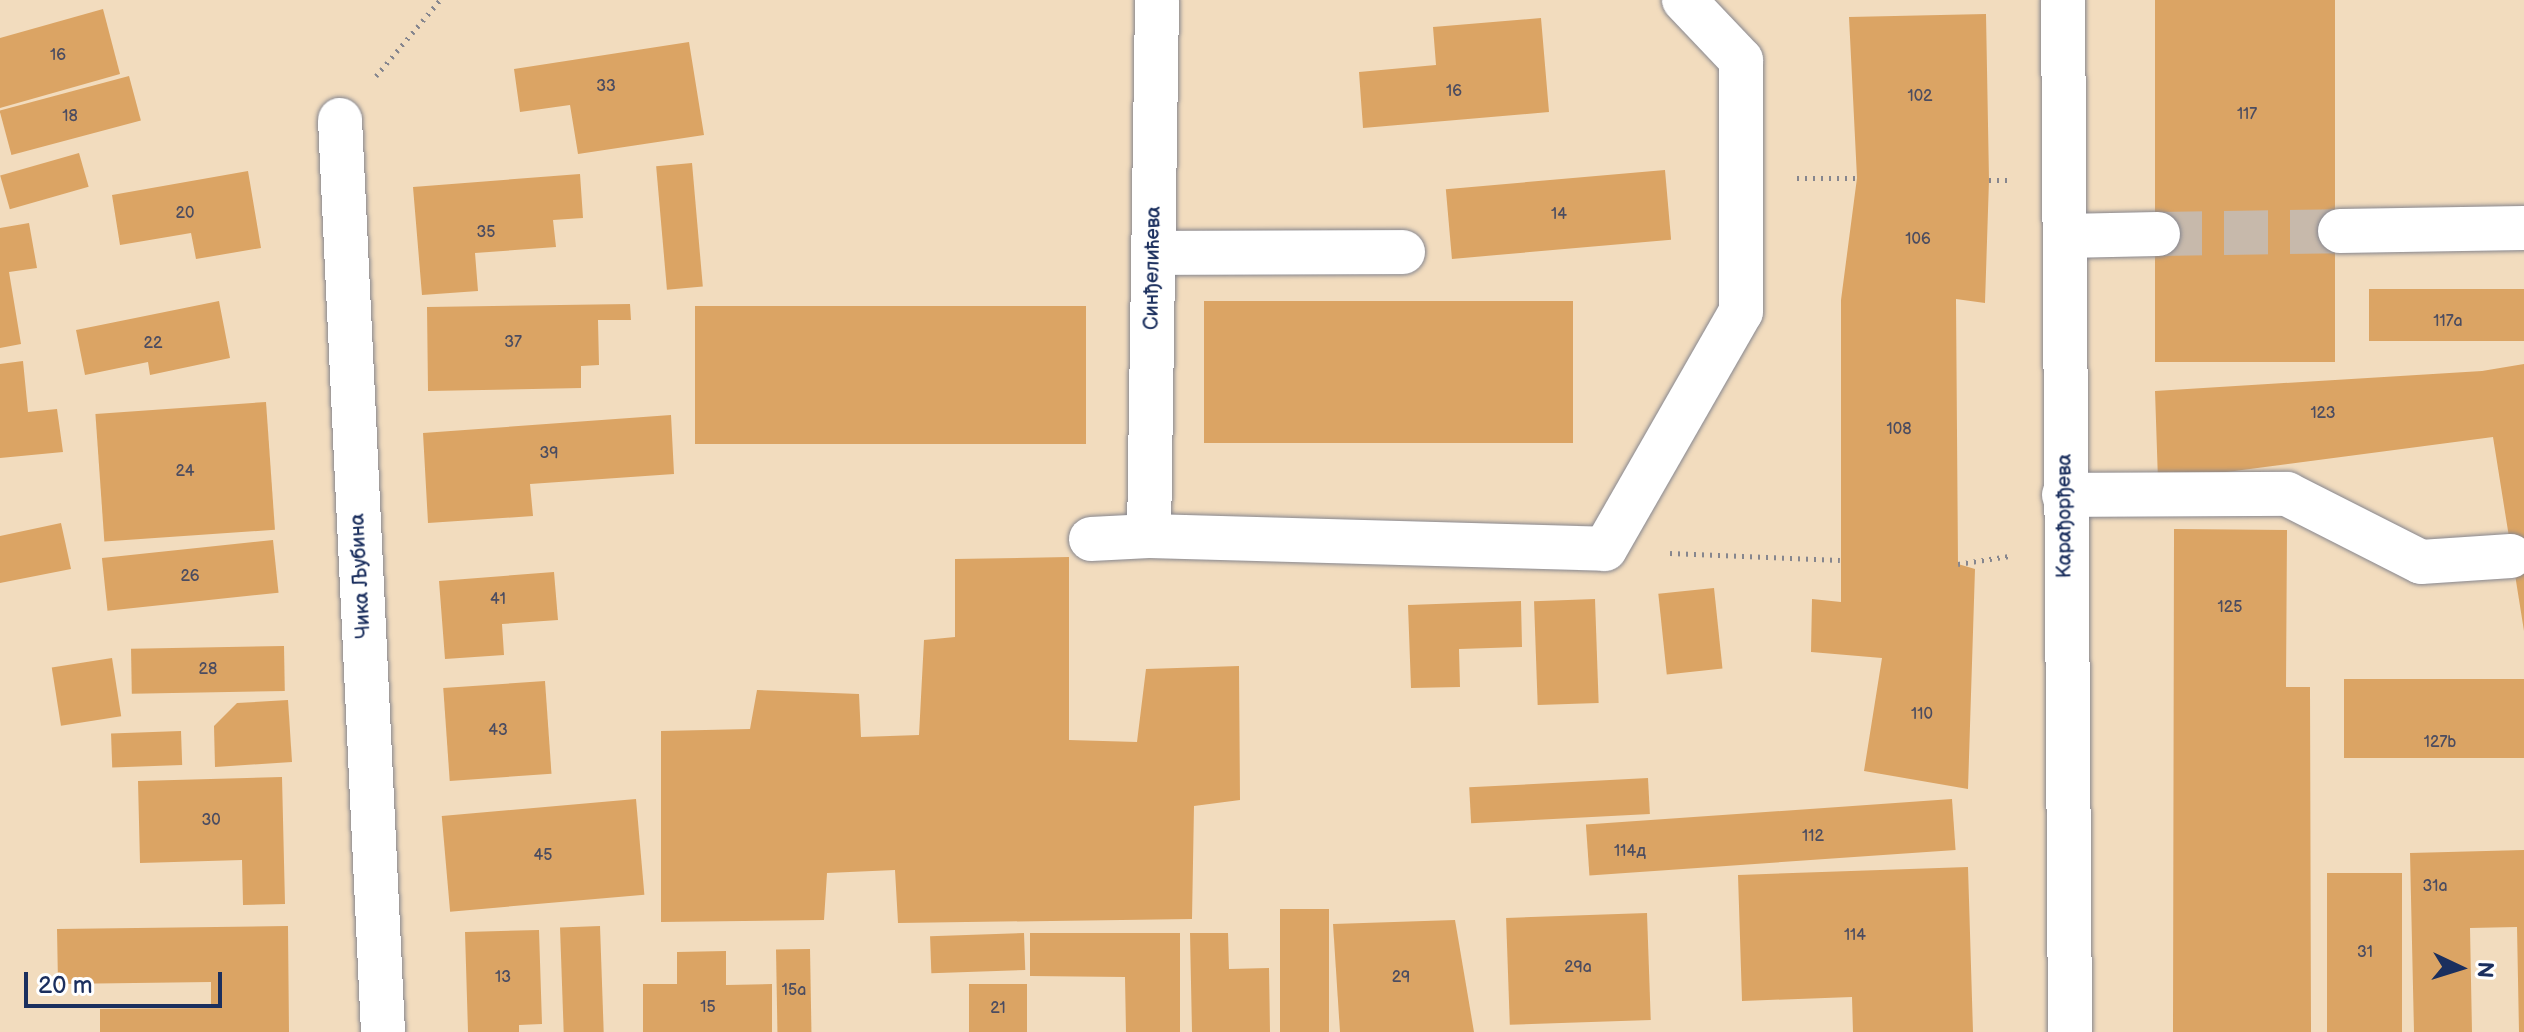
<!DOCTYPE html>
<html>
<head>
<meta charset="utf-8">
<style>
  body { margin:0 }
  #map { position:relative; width:2524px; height:1032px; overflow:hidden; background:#f2dcbe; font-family:"Balsamiq Sans",sans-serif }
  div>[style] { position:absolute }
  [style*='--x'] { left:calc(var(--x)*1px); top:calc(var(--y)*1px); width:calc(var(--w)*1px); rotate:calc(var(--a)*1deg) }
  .building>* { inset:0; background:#dba464; transform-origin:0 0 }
  .minor-tunnel>* { height:44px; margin-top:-22px; transform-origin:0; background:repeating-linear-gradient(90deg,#c7b9ab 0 44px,transparent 0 66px) }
  .path>* { height:5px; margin-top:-2.5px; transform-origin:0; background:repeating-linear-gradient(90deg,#86868e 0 2px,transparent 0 8px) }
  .roads { filter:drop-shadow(0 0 2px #86868e) drop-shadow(0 0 2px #86868e) }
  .minor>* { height:44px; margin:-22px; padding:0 22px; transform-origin:22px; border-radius:22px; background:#fff }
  span { translate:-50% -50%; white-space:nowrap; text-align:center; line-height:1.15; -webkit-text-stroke:6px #fff; paint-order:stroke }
  .number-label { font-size:16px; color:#4b4c60 }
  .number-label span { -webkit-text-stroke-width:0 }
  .street-label { font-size:20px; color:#1b2f5e }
  .north { position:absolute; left:2420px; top:928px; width:80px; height:80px; -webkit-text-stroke:6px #fff; paint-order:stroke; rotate:94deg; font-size:22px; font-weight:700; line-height:32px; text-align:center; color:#1b2f5e }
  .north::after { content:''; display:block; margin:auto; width:28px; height:36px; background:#1b2f5e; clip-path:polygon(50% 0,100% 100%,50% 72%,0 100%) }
  .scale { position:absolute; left:24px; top:972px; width:198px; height:36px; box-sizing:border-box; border:4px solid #1b2f5e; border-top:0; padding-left:10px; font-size:24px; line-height:28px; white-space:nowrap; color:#1b2f5e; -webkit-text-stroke:6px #fff; paint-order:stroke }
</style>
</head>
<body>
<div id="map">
  <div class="building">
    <div style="left:2155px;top:0;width:180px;height:362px"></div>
    <div style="clip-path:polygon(103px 9px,120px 74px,0 108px,0 38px)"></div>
    <div style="clip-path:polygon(1986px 14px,1989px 180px,1985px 303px,1956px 299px,1958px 564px,1975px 569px,1968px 789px,1864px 771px,1882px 658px,1811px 652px,1812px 599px,1841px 602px,1841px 300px,1857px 178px,1849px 17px)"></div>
    <div style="clip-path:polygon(1541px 18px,1549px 112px,1363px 128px,1359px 72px,1436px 65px,1433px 27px)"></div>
    <div style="clip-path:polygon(689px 42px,704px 135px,578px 154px,570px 105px,520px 112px,514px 69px)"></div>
    <div style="left:129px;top:76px;width:46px;height:134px;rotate:75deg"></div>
    <div style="left:79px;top:153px;width:35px;height:82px;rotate:74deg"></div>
    <div style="left:692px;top:163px;width:124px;height:36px;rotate:85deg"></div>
    <div style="left:1665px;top:170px;width:70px;height:220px;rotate:85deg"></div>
    <div style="clip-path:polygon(248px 171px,261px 248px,196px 259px,191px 233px,120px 245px,112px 195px)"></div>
    <div style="clip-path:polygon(580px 174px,583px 218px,553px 220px,556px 247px,475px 253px,478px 291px,422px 295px,413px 187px)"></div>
    <div style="clip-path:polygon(29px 223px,37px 268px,9px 272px,21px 344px,0 348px,0 228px)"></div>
    <div style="left:2524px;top:289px;width:52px;height:155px;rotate:90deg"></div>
    <div style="clip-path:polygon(219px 301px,230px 358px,150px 375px,148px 362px,85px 375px,76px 330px)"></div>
    <div style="left:1204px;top:301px;width:369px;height:142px"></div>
    <div style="clip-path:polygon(630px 304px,631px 320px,598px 320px,599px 365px,581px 366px,581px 388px,428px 391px,427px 307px)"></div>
    <div style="left:695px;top:306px;width:391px;height:138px"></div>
    <div style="clip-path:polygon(23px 361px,28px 412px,57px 409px,63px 452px,0 458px,0 364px)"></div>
    <div style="clip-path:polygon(2524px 364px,2524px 631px,2493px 437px,2158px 481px,2155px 391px,2482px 371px)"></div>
    <div style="left:266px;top:402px;width:128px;height:171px;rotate:86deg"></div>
    <div style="clip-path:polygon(671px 415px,674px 474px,530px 484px,533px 516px,428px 523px,423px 433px)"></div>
    <div style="clip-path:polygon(61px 523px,71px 569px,0 583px,0 536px)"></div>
    <div style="clip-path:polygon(2174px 529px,2287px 530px,2286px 687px,2310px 687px,2311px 1032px,2173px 1032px)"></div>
    <div style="left:273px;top:540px;width:53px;height:172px;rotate:84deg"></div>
    <div style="clip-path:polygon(1069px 557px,1069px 740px,1137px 742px,1146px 669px,1239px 666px,1240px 800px,1194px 806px,1192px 919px,898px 923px,895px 870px,827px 873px,824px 920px,661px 922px,661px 731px,750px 729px,757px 690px,859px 694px,861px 737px,919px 735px,924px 640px,955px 637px,955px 559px)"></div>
    <div style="clip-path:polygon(554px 572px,558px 620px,502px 624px,504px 655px,445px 659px,439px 581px)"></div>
    <div style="left:1714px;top:588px;width:81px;height:56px;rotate:84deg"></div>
    <div style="left:1595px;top:599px;width:104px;height:61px;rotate:88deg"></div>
    <div style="clip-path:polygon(1521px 601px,1522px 647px,1459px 649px,1460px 687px,1411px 688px,1408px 605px)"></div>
    <div style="left:284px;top:646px;width:45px;height:153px;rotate:89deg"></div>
    <div style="left:112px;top:658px;width:59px;height:61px;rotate:81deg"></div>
    <div style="left:2524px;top:679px;width:79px;height:180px;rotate:90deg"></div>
    <div style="left:545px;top:681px;width:93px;height:102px;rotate:86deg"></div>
    <div style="clip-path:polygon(288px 700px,292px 762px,215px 767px,214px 726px,237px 703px)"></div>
    <div style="left:181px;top:731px;width:34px;height:70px;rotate:88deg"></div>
    <div style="clip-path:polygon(282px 777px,285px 904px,243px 905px,242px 860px,140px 863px,138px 781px)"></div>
    <div style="left:1648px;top:778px;width:36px;height:179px;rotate:87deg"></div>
    <div style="left:636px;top:799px;width:96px;height:195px;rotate:85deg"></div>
    <div style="left:1952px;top:799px;width:51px;height:367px;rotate:86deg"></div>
    <div style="clip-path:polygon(2524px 850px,2524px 1032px,2519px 1032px,2517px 927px,2470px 928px,2472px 1032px,2414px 1032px,2410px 853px)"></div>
    <div style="clip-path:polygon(1968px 867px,1973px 1032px,1853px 1032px,1852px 997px,1742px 1001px,1738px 875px)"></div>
    <div style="left:2402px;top:873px;width:159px;height:75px;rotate:90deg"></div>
    <div style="left:1280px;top:909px;width:49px;height:123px"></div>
    <div style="left:1647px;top:913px;width:107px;height:141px;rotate:88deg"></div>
    <div style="clip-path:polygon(1455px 920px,1474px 1032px,1340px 1032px,1333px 924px)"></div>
    <div style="clip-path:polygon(288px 926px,289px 1032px,100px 1032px,100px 1009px,211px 1008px,211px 982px,58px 984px,57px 929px)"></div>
    <div style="left:600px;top:926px;width:106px;height:40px;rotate:88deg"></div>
    <div style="clip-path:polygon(539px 930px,542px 1024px,519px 1025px,519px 1032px,468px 1032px,465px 932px)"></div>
    <div style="left:1024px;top:933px;width:37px;height:94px;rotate:88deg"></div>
    <div style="clip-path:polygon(1030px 933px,1180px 933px,1180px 1032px,1126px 1032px,1125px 977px,1030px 976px)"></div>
    <div style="clip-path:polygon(1190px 933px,1228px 933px,1229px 969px,1269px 968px,1270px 1032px,1192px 1032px)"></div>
    <div style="left:810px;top:949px;width:83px;height:34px;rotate:89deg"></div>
    <div style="clip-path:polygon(726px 951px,726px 985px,772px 984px,772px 1032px,643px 1032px,643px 984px,677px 984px,677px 952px)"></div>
    <div style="left:1027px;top:984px;width:48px;height:58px;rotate:90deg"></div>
  </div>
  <div class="minor-tunnel">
    <div style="--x:2158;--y:234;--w:182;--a:-0.9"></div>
  </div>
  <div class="path">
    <div style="--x:376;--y:76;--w:99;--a:-49.9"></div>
    <div style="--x:1797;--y:178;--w:60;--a:0"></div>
    <div style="--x:1989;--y:180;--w:19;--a:0"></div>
    <div style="--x:1670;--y:553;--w:170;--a:2.4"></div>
    <div style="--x:1958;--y:564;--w:52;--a:-8.9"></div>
  </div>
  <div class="roads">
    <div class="minor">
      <div style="--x:2063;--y:0;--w:1032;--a:89.61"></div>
      <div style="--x:340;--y:120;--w:913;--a:87.3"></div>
      <div style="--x:2340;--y:231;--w:184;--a:-0.9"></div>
      <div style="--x:2065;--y:236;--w:93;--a:-1.2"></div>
      <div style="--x:1153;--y:253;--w:250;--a:-0.2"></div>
      <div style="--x:2064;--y:495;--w:223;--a:-0.3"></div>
      <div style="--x:2287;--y:494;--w:150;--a:26.9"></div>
      <div style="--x:2421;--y:562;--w:90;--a:-3.8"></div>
      <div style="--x:1149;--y:536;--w:536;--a:-89.14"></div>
      <div style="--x:1091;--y:539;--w:58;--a:-3"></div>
      <div style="--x:1149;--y:536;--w:456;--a:1.6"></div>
      <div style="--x:1605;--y:549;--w:273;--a:-60.2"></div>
      <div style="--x:1741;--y:312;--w:252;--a:-90"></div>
      <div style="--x:1741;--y:60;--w:83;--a:-133.5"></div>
    </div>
  </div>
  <div class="number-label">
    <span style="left:58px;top:56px">16</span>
    <span style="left:606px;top:87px">33</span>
    <span style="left:1454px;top:92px">16</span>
    <span style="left:1920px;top:97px">102</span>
    <span style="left:2247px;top:115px">117</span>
    <span style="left:70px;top:117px">18</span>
    <span style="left:185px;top:214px">20</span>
    <span style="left:1559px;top:215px">14</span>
    <span style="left:486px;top:233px">35</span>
    <span style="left:1918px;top:240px">106</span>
    <span style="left:2448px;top:322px">117a</span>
    <span style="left:513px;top:343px">37</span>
    <span style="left:153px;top:344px">22</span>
    <span style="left:2323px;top:414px">123</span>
    <span style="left:1899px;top:430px">108</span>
    <span style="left:549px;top:454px">39</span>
    <span style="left:185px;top:472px">24</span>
    <span style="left:190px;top:577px">26</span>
    <span style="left:498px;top:600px">41</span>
    <span style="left:2230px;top:608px">125</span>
    <span style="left:208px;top:670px">28</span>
    <span style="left:1922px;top:715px">110</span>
    <span style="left:498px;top:731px">43</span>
    <span style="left:2440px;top:743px">127b</span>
    <span style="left:211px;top:821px">30</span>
    <span style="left:1813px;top:837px">112</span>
    <span style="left:1630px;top:852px">114д</span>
    <span style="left:543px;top:856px">45</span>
    <span style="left:2435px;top:887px">31a</span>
    <span style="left:1855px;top:936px">114</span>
    <span style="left:2365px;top:953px">31</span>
    <span style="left:1578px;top:968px">29a</span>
    <span style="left:503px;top:978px">13</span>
    <span style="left:1401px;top:978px">29</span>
    <span style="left:794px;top:991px">15a</span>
    <span style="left:708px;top:1008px">15</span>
    <span style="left:998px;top:1009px">21</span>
  </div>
  <div class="street-label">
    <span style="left:1153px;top:268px;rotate:-89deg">Синђелићева</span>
    <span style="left:2065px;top:516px;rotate:-90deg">Карађорђева</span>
    <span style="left:361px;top:576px;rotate:-93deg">Чика Љубина</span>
  </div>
  <div class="north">N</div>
  <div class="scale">20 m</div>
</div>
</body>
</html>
